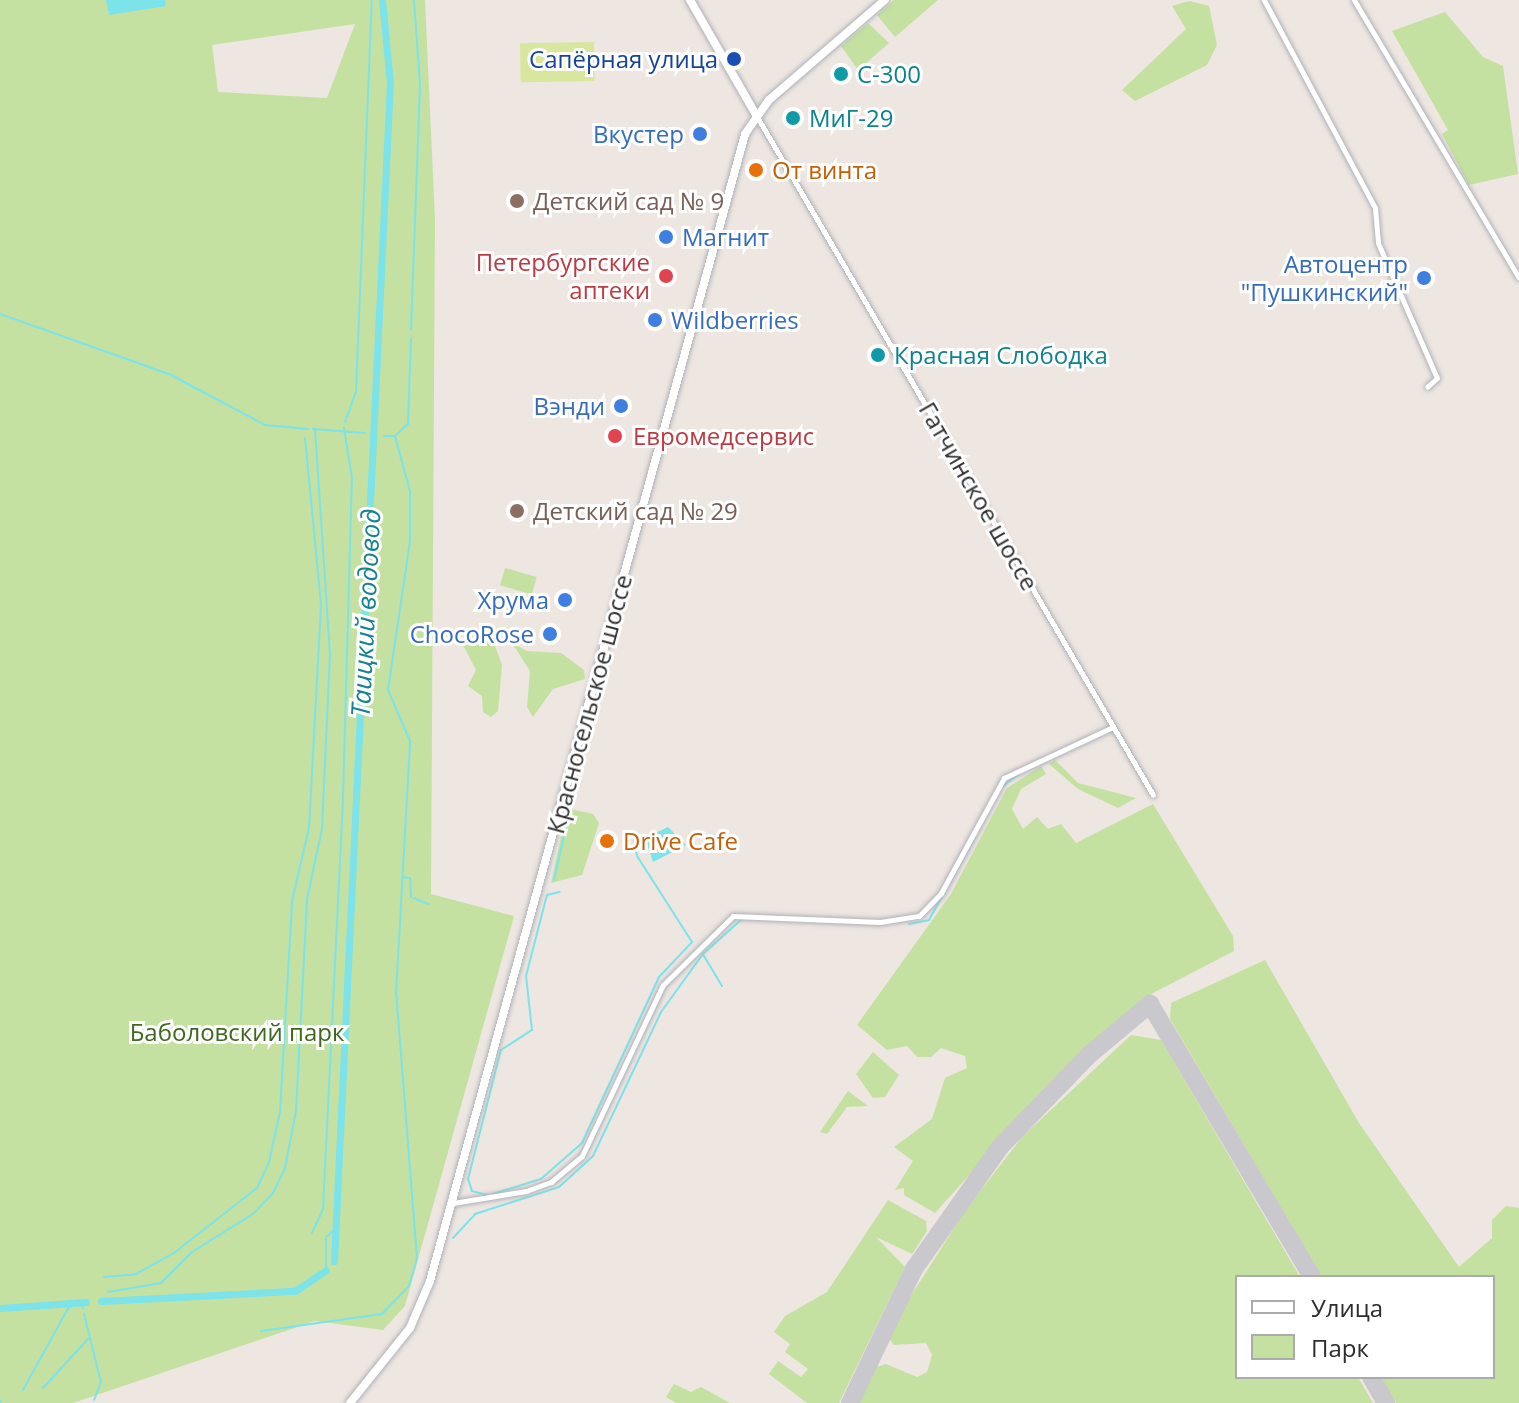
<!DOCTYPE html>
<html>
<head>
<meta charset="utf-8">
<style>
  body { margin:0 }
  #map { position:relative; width:1519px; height:1403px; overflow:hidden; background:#eee6e1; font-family:"Open Sans",sans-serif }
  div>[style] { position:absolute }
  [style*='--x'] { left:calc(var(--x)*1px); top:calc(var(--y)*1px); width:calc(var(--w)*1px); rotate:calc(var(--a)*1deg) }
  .green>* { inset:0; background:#c4e1a1; transform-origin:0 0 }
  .pitch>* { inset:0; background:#d7e79d; transform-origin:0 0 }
  .water>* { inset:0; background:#7be3e9 }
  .stream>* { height:2px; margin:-1px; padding:0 1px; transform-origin:1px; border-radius:1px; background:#7be3e9 }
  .canal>* { height:7px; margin:-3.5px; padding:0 3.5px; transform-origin:3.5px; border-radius:3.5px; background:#7be3e9 }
  .taxiway>* { height:18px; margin:-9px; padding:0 9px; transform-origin:9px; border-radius:9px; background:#c9c8cc }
  .roads { filter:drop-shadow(0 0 2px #adb2b9) drop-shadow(0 0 2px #adb2b9) }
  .street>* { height:5px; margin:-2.5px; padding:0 2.5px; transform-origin:2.5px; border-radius:2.5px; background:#fff }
  .secondary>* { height:8px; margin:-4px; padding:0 4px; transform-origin:4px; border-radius:4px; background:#fff }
  .dots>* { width:22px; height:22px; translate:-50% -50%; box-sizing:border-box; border:4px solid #fff; border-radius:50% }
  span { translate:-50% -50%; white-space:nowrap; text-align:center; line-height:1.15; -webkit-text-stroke:6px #fff; paint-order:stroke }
  .transit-label { font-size:24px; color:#164399 }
  .right { translate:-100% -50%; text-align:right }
  .culture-label { font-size:24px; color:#0d838f }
  .left { translate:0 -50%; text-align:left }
  .shop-label { font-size:24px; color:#366cbe }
  .food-label { font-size:24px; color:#c56008 }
  .education-label { font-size:24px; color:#785e54 }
  .health-label { font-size:24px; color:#be3a42 }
  .street-label { font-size:24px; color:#2d2d2d }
  .park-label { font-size:24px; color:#3d691f }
  .water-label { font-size:26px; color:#158193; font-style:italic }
  .legend { position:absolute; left:1235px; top:1275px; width:260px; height:104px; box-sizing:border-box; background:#fff; border:2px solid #ababab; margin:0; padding:10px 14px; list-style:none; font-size:24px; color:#2d2d2d }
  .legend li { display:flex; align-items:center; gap:16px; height:40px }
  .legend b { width:40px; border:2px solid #ababab }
</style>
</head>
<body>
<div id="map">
  <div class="green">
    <div style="clip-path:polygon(evenodd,0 0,425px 0,435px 220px,431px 894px,514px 916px,405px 1306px,383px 1330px,315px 1321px,73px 1403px,0 1403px,0 0,355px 24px,327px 98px,218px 92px,212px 45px,355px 24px)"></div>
    <div style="clip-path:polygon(894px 0,938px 0,895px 37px,877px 15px)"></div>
    <div style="clip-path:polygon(1189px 1px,1209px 6px,1217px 45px,1207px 65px,1135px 101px,1122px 90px,1186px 29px,1172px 6px)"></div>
    <div style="clip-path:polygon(1445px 12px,1483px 57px,1503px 66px,1518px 174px,1469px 185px,1442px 134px,1448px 130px,1392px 31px)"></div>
    <div style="clip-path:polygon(868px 23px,889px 43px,858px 70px,841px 46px)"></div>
    <div style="left:505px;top:568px;width:33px;height:18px;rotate:16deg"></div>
    <div style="clip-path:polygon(476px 638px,494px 643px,502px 665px,498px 711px,491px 717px,483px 712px,482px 696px,468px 686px,476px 670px,463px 645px)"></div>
    <div style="clip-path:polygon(512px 643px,527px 651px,561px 653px,584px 670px,585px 679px,553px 689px,533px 717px,527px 707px,530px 671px)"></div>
    <div style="clip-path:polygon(1055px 760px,1078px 783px,1136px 798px,1118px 808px,1078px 789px,1049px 764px)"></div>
    <div style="clip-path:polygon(1041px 766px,1046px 774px,1021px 789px,1012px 809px,1023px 829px,1037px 817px,1048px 829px,1061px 824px,1076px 843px,1153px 804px,1233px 936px,1234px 951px,1153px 993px,1078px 1054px,935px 1213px,904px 1195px,904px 1188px,895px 1190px,913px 1161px,894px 1147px,932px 1119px,945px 1078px,967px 1068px,965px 1056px,941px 1048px,931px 1057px,917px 1057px,907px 1046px,887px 1050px,857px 1025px,951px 894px,1007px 788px)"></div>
    <div style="clip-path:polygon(567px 808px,593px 814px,599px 823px,582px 875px,551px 883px)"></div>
    <div style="clip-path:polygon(1265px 960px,1359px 1123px,1459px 1267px,1492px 1238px,1492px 1220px,1506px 1206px,1519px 1208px,1519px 1403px,1396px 1403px,1380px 1377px,1493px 1377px,1493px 1277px,1322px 1277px,1170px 1019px,1171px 1003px)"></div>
    <div style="clip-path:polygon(1131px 1035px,1161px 1040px,1300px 1277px,1237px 1277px,1237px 1377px,1358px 1377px,1373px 1403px,857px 1403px,873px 1368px,886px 1364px,917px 1377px,927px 1372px,932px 1355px,926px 1343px,894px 1345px,888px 1337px,905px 1305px,967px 1208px,1022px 1137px)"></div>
    <div style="clip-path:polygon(873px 1052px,899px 1075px,885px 1097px,873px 1098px,856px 1074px)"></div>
    <div style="clip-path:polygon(848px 1091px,868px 1106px,847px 1107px,827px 1134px,820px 1132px)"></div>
    <div style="clip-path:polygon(888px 1200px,926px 1221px,927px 1231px,912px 1254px,876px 1237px,905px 1267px,839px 1403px,807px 1403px,769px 1374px,778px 1361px,801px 1377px,808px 1369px,785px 1352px,790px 1344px,774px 1332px,785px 1316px,827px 1292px)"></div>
    <div style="clip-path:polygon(674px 1384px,691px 1392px,701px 1387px,730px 1403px,676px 1403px,666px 1397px)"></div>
  </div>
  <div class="pitch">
    <div style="left:594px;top:42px;width:39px;height:74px;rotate:89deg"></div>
  </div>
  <div class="water">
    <div style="clip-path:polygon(106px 0,165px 0,166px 6px,109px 15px)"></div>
    <div style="clip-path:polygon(668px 827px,686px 845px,653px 862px,645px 838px)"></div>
  </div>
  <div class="stream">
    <div style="--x:0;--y:314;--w:182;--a:19.6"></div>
    <div style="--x:171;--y:375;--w:106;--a:28"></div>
    <div style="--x:265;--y:425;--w:43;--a:5.3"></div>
    <div style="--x:411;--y:330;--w:246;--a:-87.9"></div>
    <div style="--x:420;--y:84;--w:84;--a:-94.1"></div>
    <div style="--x:345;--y:422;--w:32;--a:-70"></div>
    <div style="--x:356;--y:392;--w:392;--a:-87.7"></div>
    <div style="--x:313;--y:429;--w:52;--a:4.4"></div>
    <div style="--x:384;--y:436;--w:11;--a:0"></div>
    <div style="--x:395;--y:436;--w:18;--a:-43"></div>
    <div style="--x:408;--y:424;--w:86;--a:-88"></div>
    <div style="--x:1003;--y:786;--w:21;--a:-37"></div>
    <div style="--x:402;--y:877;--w:8;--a:7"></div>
    <div style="--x:410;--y:878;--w:19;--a:87"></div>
    <div style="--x:554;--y:880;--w:72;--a:-77.1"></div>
    <div style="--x:413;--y:898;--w:17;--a:21"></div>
    <div style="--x:909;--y:924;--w:20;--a:-11"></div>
    <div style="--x:929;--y:920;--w:95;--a:-61"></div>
    <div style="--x:722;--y:986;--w:37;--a:-121"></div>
    <div style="--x:703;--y:954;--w:52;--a:-41.9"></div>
    <div style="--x:493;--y:1194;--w:50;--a:-17.4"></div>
    <div style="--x:541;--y:1179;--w:55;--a:-41.3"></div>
    <div style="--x:582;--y:1143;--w:183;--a:-65.1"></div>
    <div style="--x:659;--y:977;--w:48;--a:-46.7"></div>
    <div style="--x:692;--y:942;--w:102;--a:-122.6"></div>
    <div style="--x:637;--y:856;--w:16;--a:-101"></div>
    <div style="--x:634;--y:840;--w:9;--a:-27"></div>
    <div style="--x:642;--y:836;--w:6;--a:72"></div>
    <div style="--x:487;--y:1195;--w:16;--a:-165"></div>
    <div style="--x:472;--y:1191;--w:13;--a:-108"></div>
    <div style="--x:468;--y:1179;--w:133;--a:-75.7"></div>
    <div style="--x:501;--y:1050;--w:37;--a:-33"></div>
    <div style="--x:532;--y:1030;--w:54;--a:-96.3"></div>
    <div style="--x:526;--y:976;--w:84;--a:-75.5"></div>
    <div style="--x:547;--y:895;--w:13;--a:-13"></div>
    <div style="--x:312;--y:1233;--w:26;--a:-65"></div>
    <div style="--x:323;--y:1209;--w:412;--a:-87.2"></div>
    <div style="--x:343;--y:797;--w:319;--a:-88.4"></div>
    <div style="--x:352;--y:478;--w:51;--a:-99.1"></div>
    <div style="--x:453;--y:1238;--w:33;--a:-47"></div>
    <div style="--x:475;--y:1214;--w:88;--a:-17.8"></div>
    <div style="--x:559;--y:1187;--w:46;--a:-42.4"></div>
    <div style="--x:593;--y:1156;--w:159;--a:-64.7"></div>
    <div style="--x:661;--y:1012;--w:72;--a:-54.1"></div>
    <div style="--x:326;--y:1270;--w:33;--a:-90"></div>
    <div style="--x:326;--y:1237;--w:17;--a:-40"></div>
    <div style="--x:104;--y:1277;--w:32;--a:-5"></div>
    <div style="--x:136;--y:1274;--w:43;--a:-28.9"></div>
    <div style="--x:174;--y:1253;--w:105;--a:-38.1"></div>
    <div style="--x:257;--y:1188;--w:29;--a:-65"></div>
    <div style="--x:269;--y:1162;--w:51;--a:-77.6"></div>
    <div style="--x:280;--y:1112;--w:211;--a:-86.7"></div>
    <div style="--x:292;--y:901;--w:75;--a:-76.9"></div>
    <div style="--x:309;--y:828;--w:224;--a:-86.9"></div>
    <div style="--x:321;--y:604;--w:167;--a:-95.5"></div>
    <div style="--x:108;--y:1292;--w:54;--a:-9.6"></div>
    <div style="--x:161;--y:1283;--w:44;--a:-45"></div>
    <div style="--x:192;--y:1252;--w:72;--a:-31.9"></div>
    <div style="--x:253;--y:1214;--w:29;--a:-46"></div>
    <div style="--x:273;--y:1193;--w:28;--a:-64"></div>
    <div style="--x:285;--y:1168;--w:58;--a:-79.1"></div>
    <div style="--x:296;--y:1111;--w:212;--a:-87"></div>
    <div style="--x:307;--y:899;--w:72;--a:-77.9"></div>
    <div style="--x:322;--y:829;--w:174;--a:-87.4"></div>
    <div style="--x:330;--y:655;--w:227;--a:-93.8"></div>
    <div style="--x:82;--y:1302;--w:6;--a:81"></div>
    <div style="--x:84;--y:1314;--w:70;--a:76"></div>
    <div style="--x:101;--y:1382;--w:19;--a:111"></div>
    <div style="--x:261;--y:1331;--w:122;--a:-8"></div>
    <div style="--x:382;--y:1314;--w:39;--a:-46"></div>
    <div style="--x:409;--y:1286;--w:29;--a:-74"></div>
    <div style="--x:417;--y:1258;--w:265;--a:-94.5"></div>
    <div style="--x:396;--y:994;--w:253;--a:-86.8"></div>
    <div style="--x:410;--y:741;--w:56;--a:-113.3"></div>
    <div style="--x:388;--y:690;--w:151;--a:-81.6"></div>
    <div style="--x:410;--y:541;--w:50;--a:-90"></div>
    <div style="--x:410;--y:491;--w:57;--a:-105.3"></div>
    <div style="--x:43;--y:1388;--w:67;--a:-47.4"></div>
    <div style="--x:23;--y:1390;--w:99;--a:-61.1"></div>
    <div style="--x:0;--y:1401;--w:2;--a:63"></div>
  </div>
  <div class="canal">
    <div style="--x:334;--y:1261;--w:1179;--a:-87.28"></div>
    <div style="--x:390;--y:83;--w:83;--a:-95.5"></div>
    <div style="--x:101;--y:1301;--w:194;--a:-3"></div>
    <div style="--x:295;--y:1291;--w:37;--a:-34"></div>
    <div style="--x:0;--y:1308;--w:86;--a:-4"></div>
  </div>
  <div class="taxiway">
    <div style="--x:1371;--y:1377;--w:30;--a:60"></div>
    <div style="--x:850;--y:1403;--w:148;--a:-64.5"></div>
    <div style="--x:914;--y:1269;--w:149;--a:-54.8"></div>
    <div style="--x:1000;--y:1147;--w:128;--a:-45.9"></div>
    <div style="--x:1089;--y:1055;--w:80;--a:-39.9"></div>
    <div style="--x:1150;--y:1004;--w:317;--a:59.3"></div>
  </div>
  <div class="roads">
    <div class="street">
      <div style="--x:1264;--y:0;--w:236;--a:61.9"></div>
      <div style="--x:1375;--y:208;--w:35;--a:85"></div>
      <div style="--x:1378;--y:243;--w:147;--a:66.4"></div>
      <div style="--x:1437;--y:378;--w:13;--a:138"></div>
      <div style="--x:1354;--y:0;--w:323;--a:59.3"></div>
      <div style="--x:756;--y:115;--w:787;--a:59.72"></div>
      <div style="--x:453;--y:1203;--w:74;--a:-9.3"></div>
      <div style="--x:526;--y:1191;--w:27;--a:-20"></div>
      <div style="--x:551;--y:1182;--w:40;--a:-40"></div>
      <div style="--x:582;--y:1156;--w:189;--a:-64.7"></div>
      <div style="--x:663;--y:985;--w:98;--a:-44.6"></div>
      <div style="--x:733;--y:916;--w:147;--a:2.3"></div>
      <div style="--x:880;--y:922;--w:39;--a:-9"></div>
      <div style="--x:919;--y:916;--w:32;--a:-46"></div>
      <div style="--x:941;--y:893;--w:131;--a:-61.3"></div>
      <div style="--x:1004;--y:778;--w:120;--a:-25.1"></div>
    </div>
    <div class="secondary">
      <div style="--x:690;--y:0;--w:133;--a:60.1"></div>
      <div style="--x:350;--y:1403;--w:96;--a:-51.3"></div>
      <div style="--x:410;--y:1328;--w:51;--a:-66.9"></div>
      <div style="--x:430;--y:1281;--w:1189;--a:-74.64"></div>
      <div style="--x:745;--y:134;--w:42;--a:-54.8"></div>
      <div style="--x:769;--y:100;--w:153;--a:-40.8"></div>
    </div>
  </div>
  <div class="dots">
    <div style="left:734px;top:59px;background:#1a4fb4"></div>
    <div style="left:841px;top:74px;background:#0f9aa8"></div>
    <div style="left:793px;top:118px;background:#0f9aa8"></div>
    <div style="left:700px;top:134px;background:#3f7fe0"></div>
    <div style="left:756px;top:170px;background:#e8710a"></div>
    <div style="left:517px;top:201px;background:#8d6e63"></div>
    <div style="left:666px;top:237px;background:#3f7fe0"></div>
    <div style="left:666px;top:276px;background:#e0444e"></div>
    <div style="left:1424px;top:278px;background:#3f7fe0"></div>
    <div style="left:655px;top:320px;background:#3f7fe0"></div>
    <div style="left:878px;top:355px;background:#0f9aa8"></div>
    <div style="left:621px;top:406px;background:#3f7fe0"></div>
    <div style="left:615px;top:436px;background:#e0444e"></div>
    <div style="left:517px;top:511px;background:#8d6e63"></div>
    <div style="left:565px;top:600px;background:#3f7fe0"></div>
    <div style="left:550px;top:634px;background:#3f7fe0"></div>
    <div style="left:607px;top:841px;background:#e8710a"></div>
  </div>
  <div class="transit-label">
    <span class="right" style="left:718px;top:59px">Сапёрная улица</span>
  </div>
  <div class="culture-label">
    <span class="left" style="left:857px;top:74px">С-300</span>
    <span class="left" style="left:809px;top:118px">МиГ-29</span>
    <span class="left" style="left:894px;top:355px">Красная Слободка</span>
  </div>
  <div class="shop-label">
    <span class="right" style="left:684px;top:134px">Вкустер</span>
    <span class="left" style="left:682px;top:237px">Магнит</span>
    <span class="right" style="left:1408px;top:278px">Автоцентр<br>"Пушкинский"</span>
    <span class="left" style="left:671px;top:320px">Wildberries</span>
    <span class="right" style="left:605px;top:406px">Вэнди</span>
    <span class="right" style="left:549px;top:600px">Хрума</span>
    <span class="right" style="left:534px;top:634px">ChocoRose</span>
  </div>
  <div class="food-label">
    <span class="left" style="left:772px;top:170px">От винта</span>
    <span class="left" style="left:623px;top:841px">Drive Cafe</span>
  </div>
  <div class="education-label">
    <span class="left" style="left:533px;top:201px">Детский сад № 9</span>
    <span class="left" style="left:533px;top:511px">Детский сад № 29</span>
  </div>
  <div class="health-label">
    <span class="right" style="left:650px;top:276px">Петербургские<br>аптеки</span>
    <span class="left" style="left:633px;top:436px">Евромедсервис</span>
  </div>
  <div class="street-label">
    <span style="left:979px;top:496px;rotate:60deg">Гатчинское шоссе</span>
    <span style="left:589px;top:704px;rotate:-75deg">Красносельское шоссе</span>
  </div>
  <div class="park-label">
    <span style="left:237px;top:1032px">Баболовский парк</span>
  </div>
  <div class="water-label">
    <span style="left:366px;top:613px;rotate:-87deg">Таицкий водовод</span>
  </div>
  <ul class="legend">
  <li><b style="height:10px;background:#fff"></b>Улица</li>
  <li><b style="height:22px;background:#c4e1a1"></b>Парк</li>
  </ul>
</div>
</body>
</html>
